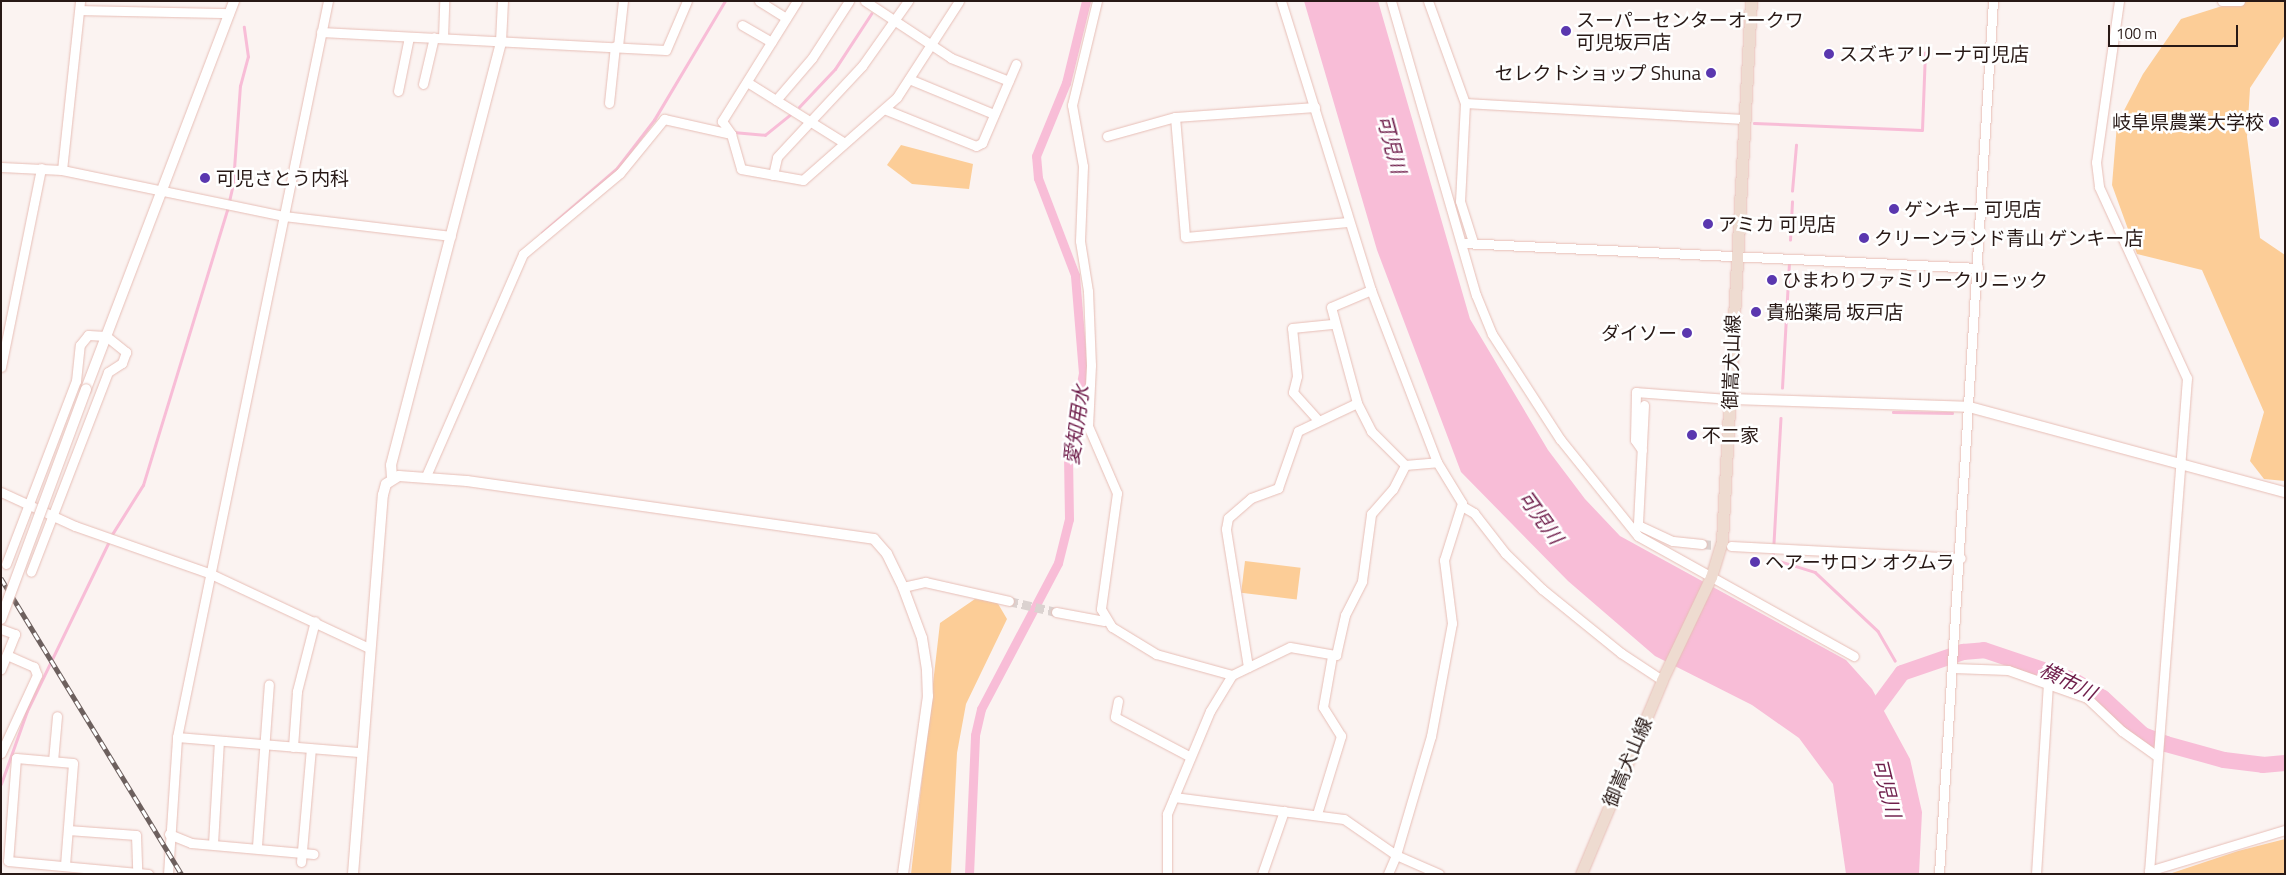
<!DOCTYPE html>
<html>
<head>
<meta charset="utf-8">
<style>
  body { margin:0 }
  #map { position:relative; width:2286px; height:875px; overflow:hidden; background:#fbf3f1; font-family:"Titillium Web","Noto Sans JP",sans-serif }
  div>[style] { position:absolute }
  [style*='--x'] { left:calc(var(--x)*1px); top:calc(var(--y)*1px); width:calc(var(--w)*1px); rotate:calc(var(--a)*1deg) }
  .green>* { inset:0; background:#fccd97; transform-origin:0 0 }
  .water>* { inset:0; background:#f8bdd7 }
  .stream>* { height:2.5px; margin:-1.25px; padding:0 1.25px; transform-origin:1.25px; border-radius:1.25px; background:#f8bdd7 }
  .canal>* { height:9px; margin:-4.5px; padding:0 4.5px; transform-origin:4.5px; border-radius:4.5px; background:#f8bdd7 }
  .river>* { height:16px; margin:-8px; padding:0 8px; transform-origin:8px; border-radius:8px; background:#f8bdd7 }
  .minor-tunnel>* { height:9px; margin-top:-4.5px; transform-origin:0; background:repeating-linear-gradient(90deg,#dbd2d0 0 9px,transparent 0 13.5px) }
  .roads { filter:drop-shadow(0 0 1px #e7beb6) drop-shadow(0 0 1px #e7beb6) }
  .minor>* { height:9px; margin:-4.5px; padding:0 4.5px; transform-origin:4.5px; border-radius:4.5px; background:#fff }
  .tertiary>* { height:10px; margin:-5px; padding:0 5px; transform-origin:5px; border-radius:5px; background:#fff }
  .secondary>* { height:11px; margin:-5.5px; padding:0 5.5px; transform-origin:5.5px; border-radius:5.5px; background:#eedbd0 }
  .rail>* { height:4.5px; margin-top:-2.25px; transform-origin:0; background:repeating-linear-gradient(90deg,#fff 0 8px,#6d605e 0 16px); box-sizing:border-box; border-block:1px solid #6d605e }
  .bridges { filter:drop-shadow(0 0 1px #e7beb6) drop-shadow(0 0 1px #e7beb6) }
  .tertiary-bridge>* { height:10px; margin:-5px; padding:0 5px; transform-origin:5px; border-radius:5px; background:#fff }
  .dots>* { width:14px; height:14px; translate:-50% -50%; box-sizing:border-box; border:2px solid #fff; border-radius:50% }
  span { translate:-50% -50%; white-space:nowrap; text-align:center; line-height:1.15; -webkit-text-stroke:5px #fff; paint-order:stroke }
  .poi-label { font-size:19px; color:#281916 }
  .left { translate:0 -50%; text-align:left }
  .right { translate:-100% -50%; text-align:right }
  .street-label { font-size:19px; color:#281916 }
  .water-label { font-size:20px; color:#6f1e4b; font-style:italic }
  .frame { position:absolute; inset:0; border:2px solid #281916; pointer-events:none }
  .scale { position:absolute; left:2108px; top:25px; width:130px; height:22px; box-sizing:border-box; border:2px solid #281916; border-top:0; padding-left:6px; font-size:15px; line-height:18px; white-space:nowrap; color:#281916; -webkit-text-stroke:4px #fff; paint-order:stroke }
</style>
</head>
<body>
<div id="map">
  <div class="green">
    <div style="clip-path:polygon(2238px 1px,2285px 1px,2285px 35px,2250px 88px,2247px 137px,2260px 238px,2285px 255px,2285px 481px,2264px 479px,2250px 461px,2264px 412px,2202px 270px,2137px 254px,2112px 185px,2117px 124px,2143px 74px,2181px 19px)"></div>
    <div style="clip-path:polygon(901px 145px,973px 164px,969px 189px,912px 184px,887px 165px)"></div>
    <div style="left:1245px;top:561px;width:56px;height:32px;rotate:7deg"></div>
    <div style="clip-path:polygon(975px 599px,997px 602px,1007px 619px,966px 704px,957px 753px,951px 874px,911px 874px,940px 623px)"></div>
    <div style="clip-path:polygon(2285px 839px,2285px 874px,2169px 874px,2238px 851px)"></div>
  </div>
  <div class="water">
    <div style="clip-path:polygon(1304px 1px,1378px 1px,1470px 319px,1548px 450px,1585px 499px,1620px 536px,1846px 660px,1872px 689px,1910px 759px,1922px 812px,1919px 874px,1846px 874px,1833px 784px,1799px 738px,1752px 705px,1655px 656px,1568px 581px,1461px 472px,1377px 250px)"></div>
  </div>
  <div class="stream">
    <div style="--x:799;--y:107;--w:52;--a:-46.5"></div>
    <div style="--x:835;--y:69;--w:66;--a:-56.8"></div>
    <div style="--x:1754;--y:123;--w:168;--a:2.4"></div>
    <div style="--x:1922;--y:130;--w:77;--a:-87.8"></div>
    <div style="--x:733;--y:132;--w:32;--a:5"></div>
    <div style="--x:765;--y:135;--w:33;--a:-39"></div>
    <div style="--x:1792;--y:191;--w:46;--a:-85"></div>
    <div style="--x:542;--y:233;--w:99;--a:-40.9"></div>
    <div style="--x:617;--y:168;--w:61;--a:-52.4"></div>
    <div style="--x:654;--y:120;--w:139;--a:-59.2"></div>
    <div style="--x:1790;--y:240;--w:38;--a:-87"></div>
    <div style="--x:1782;--y:388;--w:124;--a:-86.8"></div>
    <div style="--x:1893;--y:412;--w:59;--a:1"></div>
    <div style="--x:1781;--y:418;--w:141;--a:93.2"></div>
    <div style="--x:1773;--y:559;--w:44;--a:17.2"></div>
    <div style="--x:1815;--y:572;--w:86;--a:43.1"></div>
    <div style="--x:1878;--y:631;--w:34;--a:60"></div>
    <div style="--x:111;--y:536;--w:60;--a:-57.9"></div>
    <div style="--x:143;--y:485;--w:288;--a:-73"></div>
    <div style="--x:227;--y:210;--w:28;--a:-77"></div>
    <div style="--x:233;--y:183;--w:97;--a:-85.9"></div>
    <div style="--x:240;--y:86;--w:30;--a:-75"></div>
    <div style="--x:248;--y:57;--w:30;--a:-98"></div>
    <div style="--x:1900;--y:669;--w:4;--a:63"></div>
    <div style="--x:1;--y:784;--w:77;--a:-70.4"></div>
    <div style="--x:27;--y:711;--w:189;--a:-64.2"></div>
  </div>
  <div class="canal">
    <div style="--x:969;--y:874;--w:139;--a:-87.5"></div>
    <div style="--x:975;--y:735;--w:27;--a:-77"></div>
    <div style="--x:981;--y:709;--w:165;--a:-62.2"></div>
    <div style="--x:1058;--y:563;--w:45;--a:-76"></div>
    <div style="--x:1069;--y:519;--w:66;--a:-90.9"></div>
    <div style="--x:1068;--y:453;--w:81;--a:-79.4"></div>
    <div style="--x:1083;--y:373;--w:98;--a:-94.7"></div>
    <div style="--x:1075;--y:275;--w:104;--a:-110.9"></div>
    <div style="--x:1038;--y:178;--w:22;--a:-95"></div>
    <div style="--x:1036;--y:156;--w:79;--a:-67.7"></div>
    <div style="--x:1066;--y:83;--w:84;--a:-76.3"></div>
  </div>
  <div class="river">
    <div style="--x:1868;--y:719;--w:57;--a:-53.5"></div>
    <div style="--x:1902;--y:673;--w:65;--a:-19"></div>
    <div style="--x:1963;--y:652;--w:21;--a:-5"></div>
    <div style="--x:1984;--y:650;--w:94;--a:18.6"></div>
    <div style="--x:2073;--y:680;--w:35;--a:31"></div>
    <div style="--x:2103;--y:698;--w:54;--a:42.8"></div>
    <div style="--x:2143;--y:735;--w:25;--a:21"></div>
    <div style="--x:2166;--y:744;--w:60;--a:15.4"></div>
    <div style="--x:2224;--y:760;--w:39;--a:7"></div>
    <div style="--x:2263;--y:765;--w:22;--a:-5"></div>
  </div>
  <div class="minor-tunnel">
    <div style="--x:1702;--y:544;--w:24;--a:5"></div>
    <div style="--x:1009;--y:601;--w:48;--a:13.2"></div>
  </div>
  <div class="roads">
    <div class="minor">
      <div style="--x:759;--y:1;--w:32;--a:32"></div>
      <div style="--x:797;--y:1;--w:142;--a:122"></div>
      <div style="--x:722;--y:121;--w:16;--a:55"></div>
      <div style="--x:731;--y:134;--w:36;--a:74"></div>
      <div style="--x:741;--y:169;--w:63;--a:10.1"></div>
      <div style="--x:803;--y:180;--w:125;--a:-41.4"></div>
      <div style="--x:897;--y:97;--w:114;--a:-57.1"></div>
      <div style="--x:865;--y:1;--w:103;--a:33.5"></div>
      <div style="--x:951;--y:58;--w:62;--a:21.6"></div>
      <div style="--x:1097;--y:1;--w:107;--a:103.5"></div>
      <div style="--x:1072;--y:105;--w:62;--a:79.8"></div>
      <div style="--x:1083;--y:166;--w:75;--a:92.3"></div>
      <div style="--x:1080;--y:241;--w:51;--a:80.9"></div>
      <div style="--x:1088;--y:291;--w:74;--a:87.7"></div>
      <div style="--x:1091;--y:365;--w:61;--a:92.8"></div>
      <div style="--x:1088;--y:426;--w:73;--a:66.6"></div>
      <div style="--x:1117;--y:493;--w:117;--a:97.9"></div>
      <div style="--x:1101;--y:609;--w:21;--a:59"></div>
      <div style="--x:1112;--y:627;--w:52;--a:31.5"></div>
      <div style="--x:1156;--y:654;--w:79;--a:15.4"></div>
      <div style="--x:1232;--y:675;--w:42;--a:121.4"></div>
      <div style="--x:1210;--y:711;--w:112;--a:112.7"></div>
      <div style="--x:1167;--y:814;--w:60;--a:90"></div>
      <div style="--x:1281;--y:1;--w:303;--a:72.7"></div>
      <div style="--x:1371;--y:290;--w:184;--a:69"></div>
      <div style="--x:1437;--y:462;--w:48;--a:58.6"></div>
      <div style="--x:1462;--y:503;--w:60;--a:107.5"></div>
      <div style="--x:1444;--y:560;--w:64;--a:82.8"></div>
      <div style="--x:1452;--y:623;--w:115;--a:100.5"></div>
      <div style="--x:1431;--y:736;--w:124;--a:106.4"></div>
      <div style="--x:1396;--y:855;--w:47;--a:23.8"></div>
      <div style="--x:1391;--y:1;--w:306;--a:73.9"></div>
      <div style="--x:1476;--y:295;--w:42;--a:67.7"></div>
      <div style="--x:1492;--y:334;--w:125;--a:57.1"></div>
      <div style="--x:1560;--y:439;--w:124;--a:51.2"></div>
      <div style="--x:1638;--y:536;--w:247;--a:29.1"></div>
      <div style="--x:1428;--y:1;--w:109;--a:70.1"></div>
      <div style="--x:1465;--y:103;--w:98;--a:92.9"></div>
      <div style="--x:1460;--y:201;--w:43;--a:72.4"></div>
      <div style="--x:2119;--y:1;--w:163;--a:98.1"></div>
      <div style="--x:2096;--y:162;--w:25;--a:83"></div>
      <div style="--x:2099;--y:187;--w:210;--a:65.3"></div>
      <div style="--x:2187;--y:378;--w:497;--a:94.4"></div>
      <div style="--x:2222;--y:1;--w:18;--a:0"></div>
      <div style="--x:80;--y:10;--w:149;--a:1.2"></div>
      <div style="--x:742;--y:25;--w:34;--a:30"></div>
      <div style="--x:321;--y:32;--w:345;--a:3"></div>
      <div style="--x:666;--y:50;--w:53;--a:-66.8"></div>
      <div style="--x:443;--y:38;--w:37;--a:-88"></div>
      <div style="--x:618;--y:46;--w:45;--a:-83.7"></div>
      <div style="--x:909;--y:79;--w:92;--a:22.4"></div>
      <div style="--x:747;--y:82;--w:113;--a:32"></div>
      <div style="--x:423;--y:84;--w:48;--a:-76.8"></div>
      <div style="--x:398;--y:91;--w:55;--a:-78.5"></div>
      <div style="--x:776;--y:100;--w:55;--a:-49.4"></div>
      <div style="--x:812;--y:58;--w:68;--a:-57"></div>
      <div style="--x:609;--y:103;--w:57;--a:-84"></div>
      <div style="--x:1465;--y:103;--w:279;--a:3.3"></div>
      <div style="--x:1315;--y:107;--w:140;--a:175.9"></div>
      <div style="--x:1175;--y:117;--w:120;--a:85.2"></div>
      <div style="--x:1185;--y:237;--w:164;--a:-5.3"></div>
      <div style="--x:884;--y:109;--w:99;--a:21.9"></div>
      <div style="--x:976;--y:146;--w:7;--a:-27"></div>
      <div style="--x:982;--y:143;--w:86;--a:-66.7"></div>
      <div style="--x:1107;--y:136;--w:71;--a:-15.6"></div>
      <div style="--x:1;--y:167;--w:61;--a:2.8"></div>
      <div style="--x:62;--y:170;--w:227;--a:11.7"></div>
      <div style="--x:284;--y:216;--w:168;--a:6.8"></div>
      <div style="--x:62;--y:170;--w:170;--a:-83.9"></div>
      <div style="--x:773;--y:175;--w:18;--a:-77"></div>
      <div style="--x:777;--y:157;--w:125;--a:-47"></div>
      <div style="--x:862;--y:66;--w:80;--a:-54.7"></div>
      <div style="--x:1462;--y:243;--w:517;--a:2.77"></div>
      <div style="--x:1371;--y:290;--w:43;--a:157"></div>
      <div style="--x:1331;--y:307;--w:99;--a:74.8"></div>
      <div style="--x:1357;--y:403;--w:31;--a:63"></div>
      <div style="--x:1371;--y:431;--w:48;--a:45"></div>
      <div style="--x:1405;--y:465;--w:32;--a:-5"></div>
      <div style="--x:1;--y:367;--w:203;--a:-78.6"></div>
      <div style="--x:1644;--y:405;--w:120;--a:92.9"></div>
      <div style="--x:1638;--y:525;--w:38;--a:25"></div>
      <div style="--x:1673;--y:541;--w:29;--a:6"></div>
      <div style="--x:1317;--y:419;--w:36;--a:-132"></div>
      <div style="--x:1293;--y:392;--w:16;--a:-76"></div>
      <div style="--x:1297;--y:376;--w:48;--a:-95.9"></div>
      <div style="--x:1292;--y:328;--w:40;--a:-5.7"></div>
      <div style="--x:1642;--y:450;--w:12;--a:-125"></div>
      <div style="--x:1635;--y:440;--w:48;--a:-88.8"></div>
      <div style="--x:1636;--y:392;--w:94;--a:4.3"></div>
      <div style="--x:426;--y:476;--w:242;--a:-66.4"></div>
      <div style="--x:523;--y:254;--w:126;--a:-39.9"></div>
      <div style="--x:620;--y:173;--w:70;--a:-50.8"></div>
      <div style="--x:664;--y:119;--w:69;--a:12.6"></div>
      <div style="--x:1;--y:492;--w:81;--a:24.7"></div>
      <div style="--x:75;--y:526;--w:144;--a:19.4"></div>
      <div style="--x:211;--y:574;--w:174;--a:25.1"></div>
      <div style="--x:1462;--y:506;--w:14;--a:30"></div>
      <div style="--x:1474;--y:513;--w:51;--a:52.2"></div>
      <div style="--x:1505;--y:553;--w:52;--a:44.2"></div>
      <div style="--x:1542;--y:589;--w:102;--a:39"></div>
      <div style="--x:1621;--y:653;--w:49;--a:33.4"></div>
      <div style="--x:1731;--y:546;--w:230;--a:3"></div>
      <div style="--x:6;--y:564;--w:196;--a:-69.1"></div>
      <div style="--x:76;--y:381;--w:36;--a:-84"></div>
      <div style="--x:80;--y:345;--w:13;--a:-51"></div>
      <div style="--x:88;--y:335;--w:18;--a:3"></div>
      <div style="--x:106;--y:336;--w:26;--a:39"></div>
      <div style="--x:126;--y:352;--w:12;--a:110"></div>
      <div style="--x:122;--y:363;--w:17;--a:147"></div>
      <div style="--x:108;--y:372;--w:214;--a:111.1"></div>
      <div style="--x:903;--y:587;--w:23;--a:-13"></div>
      <div style="--x:925;--y:582;--w:86;--a:12.7"></div>
      <div style="--x:1056;--y:612;--w:49;--a:10.6"></div>
      <div style="--x:1;--y:629;--w:15;--a:20"></div>
      <div style="--x:15;--y:634;--w:38;--a:112"></div>
      <div style="--x:1248;--y:667;--w:140;--a:-99.1"></div>
      <div style="--x:1226;--y:529;--w:11;--a:-80"></div>
      <div style="--x:1228;--y:518;--w:30;--a:-41"></div>
      <div style="--x:1251;--y:498;--w:29;--a:-20"></div>
      <div style="--x:1278;--y:488;--w:60;--a:-70.7"></div>
      <div style="--x:1298;--y:431;--w:65;--a:-25.4"></div>
      <div style="--x:1953;--y:668;--w:55;--a:2.1"></div>
      <div style="--x:2008;--y:670;--w:84;--a:19.5"></div>
      <div style="--x:2087;--y:698;--w:48;--a:43.3"></div>
      <div style="--x:2122;--y:731;--w:43;--a:35.5"></div>
      <div style="--x:1232;--y:675;--w:64;--a:-25.8"></div>
      <div style="--x:1290;--y:647;--w:47;--a:9.9"></div>
      <div style="--x:1336;--y:655;--w:41;--a:-77.3"></div>
      <div style="--x:1345;--y:615;--w:38;--a:-63"></div>
      <div style="--x:1362;--y:581;--w:68;--a:-82.3"></div>
      <div style="--x:1371;--y:514;--w:33;--a:-49"></div>
      <div style="--x:1393;--y:489;--w:27;--a:-63"></div>
      <div style="--x:1118;--y:701;--w:16;--a:101"></div>
      <div style="--x:1115;--y:717;--w:84;--a:27.8"></div>
      <div style="--x:177;--y:737;--w:185;--a:4.7"></div>
      <div style="--x:293;--y:747;--w:56;--a:-85.9"></div>
      <div style="--x:297;--y:691;--w:72;--a:-75.6"></div>
      <div style="--x:1;--y:753;--w:86;--a:-65.2"></div>
      <div style="--x:37;--y:675;--w:9;--a:-111"></div>
      <div style="--x:34;--y:667;--w:30;--a:-156"></div>
      <div style="--x:53;--y:761;--w:45;--a:-84.9"></div>
      <div style="--x:1174;--y:797;--w:171;--a:7.4"></div>
      <div style="--x:1344;--y:819;--w:63;--a:34.7"></div>
      <div style="--x:1396;--y:855;--w:21;--a:113"></div>
      <div style="--x:1317;--y:814;--w:82;--a:-72.9"></div>
      <div style="--x:1341;--y:736;--w:34;--a:-122"></div>
      <div style="--x:1323;--y:707;--w:52;--a:-80"></div>
      <div style="--x:68;--y:830;--w:68;--a:4.2"></div>
      <div style="--x:136;--y:835;--w:38;--a:88"></div>
      <div style="--x:169;--y:834;--w:24;--a:22"></div>
      <div style="--x:191;--y:843;--w:123;--a:5.1"></div>
      <div style="--x:213;--y:844;--w:103;--a:-86.7"></div>
      <div style="--x:257;--y:846;--w:162;--a:-85.8"></div>
      <div style="--x:301;--y:862;--w:114;--a:-85"></div>
      <div style="--x:65;--y:865;--w:102;--a:-85.5"></div>
      <div style="--x:73;--y:763;--w:57;--a:-175"></div>
      <div style="--x:16;--y:758;--w:103;--a:94.4"></div>
      <div style="--x:8;--y:861;--w:141;--a:5.3"></div>
      <div style="--x:2149;--y:871;--w:142;--a:-16.8"></div>
      <div style="--x:168;--y:874;--w:137;--a:-86.2"></div>
      <div style="--x:177;--y:737;--w:751;--a:-78.41"></div>
      <div style="--x:1262;--y:874;--w:67;--a:-70.8"></div>
      <div style="--x:1939;--y:874;--w:875;--a:-86.46"></div>
      <div style="--x:2036;--y:874;--w:191;--a:-86.4"></div>
    </div>
    <div class="tertiary">
      <div style="--x:86;--y:389;--w:415;--a:-69.1"></div>
      <div style="--x:1730;--y:399;--w:239;--a:1.9"></div>
      <div style="--x:1969;--y:407;--w:327;--a:15.1"></div>
      <div style="--x:392;--y:478;--w:13;--a:-94"></div>
      <div style="--x:391;--y:465;--w:437;--a:-75.4"></div>
      <div style="--x:501;--y:42;--w:41;--a:-87.2"></div>
      <div style="--x:353;--y:874;--w:380;--a:-85.5"></div>
      <div style="--x:383;--y:495;--w:11;--a:-75"></div>
      <div style="--x:386;--y:484;--w:15;--a:-32"></div>
      <div style="--x:399;--y:476;--w:68;--a:4.2"></div>
      <div style="--x:467;--y:481;--w:411;--a:8.1"></div>
      <div style="--x:874;--y:539;--w:20;--a:49"></div>
      <div style="--x:887;--y:554;--w:37;--a:64"></div>
      <div style="--x:903;--y:587;--w:54;--a:69.6"></div>
      <div style="--x:922;--y:638;--w:33;--a:81"></div>
      <div style="--x:927;--y:671;--w:25;--a:88"></div>
      <div style="--x:928;--y:696;--w:180;--a:98"></div>
    </div>
    <div class="secondary">
      <div style="--x:1581;--y:874;--w:210;--a:-67.3"></div>
      <div style="--x:1662;--y:680;--w:114;--a:-64.6"></div>
      <div style="--x:1711;--y:577;--w:38;--a:-73"></div>
      <div style="--x:1722;--y:541;--w:541;--a:-86.93"></div>
    </div>
  </div>
  <div class="rail">
    <div style="--x:1;--y:578;--w:347;--a:58.6"></div>
  </div>
  <div class="bridges">
    <div class="tertiary-bridge">
      <div style="--x:1;--y:619;--w:245;--a:-69.7"></div>
    </div>
  </div>
  <div class="dots">
    <div style="left:1566px;top:31px;background:#5a37af"></div>
    <div style="left:1829px;top:54px;background:#5a37af"></div>
    <div style="left:1711px;top:73px;background:#5a37af"></div>
    <div style="left:2274px;top:122px;background:#5a37af"></div>
    <div style="left:205px;top:178px;background:#5a37af"></div>
    <div style="left:1894px;top:209px;background:#5a37af"></div>
    <div style="left:1708px;top:224px;background:#5a37af"></div>
    <div style="left:1864px;top:238px;background:#5a37af"></div>
    <div style="left:1772px;top:280px;background:#5a37af"></div>
    <div style="left:1756px;top:312px;background:#5a37af"></div>
    <div style="left:1687px;top:333px;background:#5a37af"></div>
    <div style="left:1692px;top:435px;background:#5a37af"></div>
    <div style="left:1755px;top:562px;background:#5a37af"></div>
  </div>
  <div class="poi-label">
    <span class="left" style="left:1576px;top:31px">スーパーセンターオークワ<br>可児坂戸店</span>
    <span class="left" style="left:1839px;top:54px">スズキアリーナ可児店</span>
    <span class="right" style="left:1701px;top:73px">セレクトショップ Shuna</span>
    <span class="right" style="left:2264px;top:122px">岐阜県農業大学校</span>
    <span class="left" style="left:216px;top:178px">可児さとう内科</span>
    <span class="left" style="left:1904px;top:209px">ゲンキー 可児店</span>
    <span class="left" style="left:1718px;top:224px">アミカ 可児店</span>
    <span class="left" style="left:1874px;top:238px">クリーンランド青山 ゲンキー店</span>
    <span class="left" style="left:1782px;top:280px">ひまわりファミリークリニック</span>
    <span class="left" style="left:1766px;top:312px">貴船薬局 坂戸店</span>
    <span class="right" style="left:1677px;top:333px">ダイソー</span>
    <span class="left" style="left:1702px;top:435px">不二家</span>
    <span class="left" style="left:1765px;top:562px">ヘアーサロン オクムラ</span>
  </div>
  <div class="street-label">
    <span style="left:1731px;top:362px;rotate:-88deg">御嵩犬山線</span>
    <span style="left:1627px;top:762px;rotate:-67deg">御嵩犬山線</span>
  </div>
  <div class="water-label">
    <span style="left:1392px;top:144px;rotate:75deg">可児川</span>
    <span style="left:1076px;top:425px;rotate:-82deg">愛知用水</span>
    <span style="left:1541px;top:517px;rotate:54deg">可児川</span>
    <span style="left:2068px;top:681px;rotate:26deg">横市川</span>
    <span style="left:1887px;top:788px;rotate:76deg">可児川</span>
  </div>
  <div class="frame"></div>
  <div class="scale">100 m</div>
</div>
</body>
</html>
